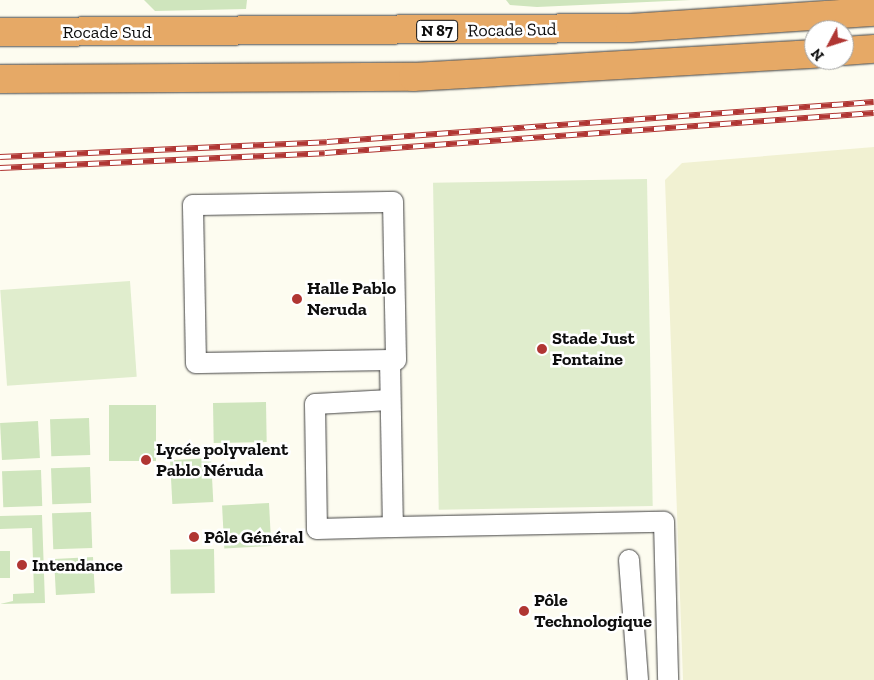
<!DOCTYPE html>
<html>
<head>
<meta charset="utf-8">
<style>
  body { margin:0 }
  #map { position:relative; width:874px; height:680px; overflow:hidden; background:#fdfcf0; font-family:"Zilla Slab",serif }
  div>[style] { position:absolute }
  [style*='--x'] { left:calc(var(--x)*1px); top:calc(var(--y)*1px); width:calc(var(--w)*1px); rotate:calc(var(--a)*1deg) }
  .farmland>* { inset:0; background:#f1f1d2 }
  .green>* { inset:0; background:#cfe5bd; transform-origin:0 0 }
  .pitch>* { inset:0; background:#e0edcd; transform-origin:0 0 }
  .roads { filter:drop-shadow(0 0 1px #414141) drop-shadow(0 0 1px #414141) }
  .minor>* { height:20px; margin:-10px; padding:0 10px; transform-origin:10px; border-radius:10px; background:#fff }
  .highway>* { height:28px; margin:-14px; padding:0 14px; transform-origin:14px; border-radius:14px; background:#e6a966 }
  .rail>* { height:5.5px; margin-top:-2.75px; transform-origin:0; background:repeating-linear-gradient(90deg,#fff 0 11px,#b03633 0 22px); box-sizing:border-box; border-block:1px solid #b03633 }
  .dots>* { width:14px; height:14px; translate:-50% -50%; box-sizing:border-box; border:2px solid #fff; border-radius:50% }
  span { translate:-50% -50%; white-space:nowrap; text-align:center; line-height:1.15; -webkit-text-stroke:5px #fff; paint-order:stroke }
  .shield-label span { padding:1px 4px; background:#fff; border:1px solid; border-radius:4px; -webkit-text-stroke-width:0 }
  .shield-label { font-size:16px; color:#0e0e0e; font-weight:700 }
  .street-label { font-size:18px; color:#0e0e0e }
  .poi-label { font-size:18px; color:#0e0e0e; font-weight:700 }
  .left { translate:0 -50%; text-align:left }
  .north { position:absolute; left:804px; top:20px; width:50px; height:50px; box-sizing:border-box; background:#fff; border:1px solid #9f9f9f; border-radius:50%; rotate:230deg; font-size:14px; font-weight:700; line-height:20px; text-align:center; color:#0e0e0e }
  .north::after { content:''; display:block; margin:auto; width:18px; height:22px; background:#b03633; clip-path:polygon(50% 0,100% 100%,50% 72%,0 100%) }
</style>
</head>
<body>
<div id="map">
  <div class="farmland">
    <div style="clip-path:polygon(874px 147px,874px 680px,683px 680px,665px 180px,682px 163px)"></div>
  </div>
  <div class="green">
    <div style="clip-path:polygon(144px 0,247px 0,246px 9px,155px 11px)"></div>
    <div style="clip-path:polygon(506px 0,691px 0,537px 7px,510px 5px)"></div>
    <div style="left:266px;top:402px;width:40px;height:53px;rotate:89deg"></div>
    <div style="left:109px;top:405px;width:47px;height:56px"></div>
    <div style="left:89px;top:418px;width:37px;height:39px;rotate:88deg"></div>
    <div style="left:38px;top:421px;width:37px;height:38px;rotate:87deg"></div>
    <div style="left:211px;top:458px;width:44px;height:41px;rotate:87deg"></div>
    <div style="left:90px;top:467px;width:36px;height:39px;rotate:88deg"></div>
    <div style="left:41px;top:470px;width:36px;height:39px;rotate:88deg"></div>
    <div style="left:269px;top:503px;width:43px;height:47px;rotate:87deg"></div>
    <div style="left:91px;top:512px;width:36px;height:39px;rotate:88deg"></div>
    <div style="clip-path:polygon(42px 515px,45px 603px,0 604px,13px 601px,13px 594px,34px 593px,32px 528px,0 529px,0 516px)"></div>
    <div style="left:214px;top:549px;width:44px;height:44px;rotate:89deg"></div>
    <div style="left:0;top:551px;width:10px;height:27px"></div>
    <div style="left:93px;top:557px;width:36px;height:39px;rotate:87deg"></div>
  </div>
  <div class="pitch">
    <div style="left:647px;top:179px;width:327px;height:214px;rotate:89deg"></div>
    <div style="left:130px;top:281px;width:96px;height:130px;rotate:86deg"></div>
  </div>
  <div class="roads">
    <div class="minor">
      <div style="--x:393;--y:202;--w:158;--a:88.9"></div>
      <div style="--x:396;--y:360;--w:200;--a:179.1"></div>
      <div style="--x:196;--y:363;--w:158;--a:-91.1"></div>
      <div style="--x:193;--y:205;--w:200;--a:-0.9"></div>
      <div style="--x:390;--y:360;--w:167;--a:89"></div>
      <div style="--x:393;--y:527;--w:271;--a:-1.1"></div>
      <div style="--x:664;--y:522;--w:158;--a:88.5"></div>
      <div style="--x:390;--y:400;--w:75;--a:176.9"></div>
      <div style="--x:315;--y:404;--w:125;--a:89.1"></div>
      <div style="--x:317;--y:529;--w:76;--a:-1.5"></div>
      <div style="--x:629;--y:560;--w:120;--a:85.7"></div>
    </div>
    <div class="highway">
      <div style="--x:0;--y:32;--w:630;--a:-0.36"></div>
      <div style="--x:630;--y:28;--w:245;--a:-3.8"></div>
      <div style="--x:844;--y:51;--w:30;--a:-4"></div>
      <div style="--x:0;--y:79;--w:413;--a:-0.3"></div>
      <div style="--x:413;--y:77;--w:402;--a:-3.3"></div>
    </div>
  </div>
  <div class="rail">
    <div style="--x:0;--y:157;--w:327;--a:-2.6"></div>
    <div style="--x:327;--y:142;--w:548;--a:-4.18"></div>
    <div style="--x:0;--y:168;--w:325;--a:-2.6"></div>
    <div style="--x:325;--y:153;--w:550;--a:-4.17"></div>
  </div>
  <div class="dots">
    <div style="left:297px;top:299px;background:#b03633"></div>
    <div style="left:542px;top:349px;background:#b03633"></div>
    <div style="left:146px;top:460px;background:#b03633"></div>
    <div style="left:194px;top:537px;background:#b03633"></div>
    <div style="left:22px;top:565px;background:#b03633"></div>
    <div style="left:524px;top:611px;background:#b03633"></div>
  </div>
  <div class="shield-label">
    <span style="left:437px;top:31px">N 87</span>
  </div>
  <div class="street-label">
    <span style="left:512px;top:30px;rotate:-1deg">Rocade Sud</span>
    <span style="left:107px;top:32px">Rocade Sud</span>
  </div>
  <div class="poi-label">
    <span class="left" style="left:307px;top:299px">Halle Pablo<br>Neruda</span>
    <span class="left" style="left:552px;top:349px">Stade Just<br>Fontaine</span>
    <span class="left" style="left:156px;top:460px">Lycée polyvalent<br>Pablo Néruda</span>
    <span class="left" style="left:204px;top:537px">Pôle Général</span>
    <span class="left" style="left:32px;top:565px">Intendance</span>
    <span class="left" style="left:534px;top:611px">Pôle<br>Technologique</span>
  </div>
  <div class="north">N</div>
</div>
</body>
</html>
